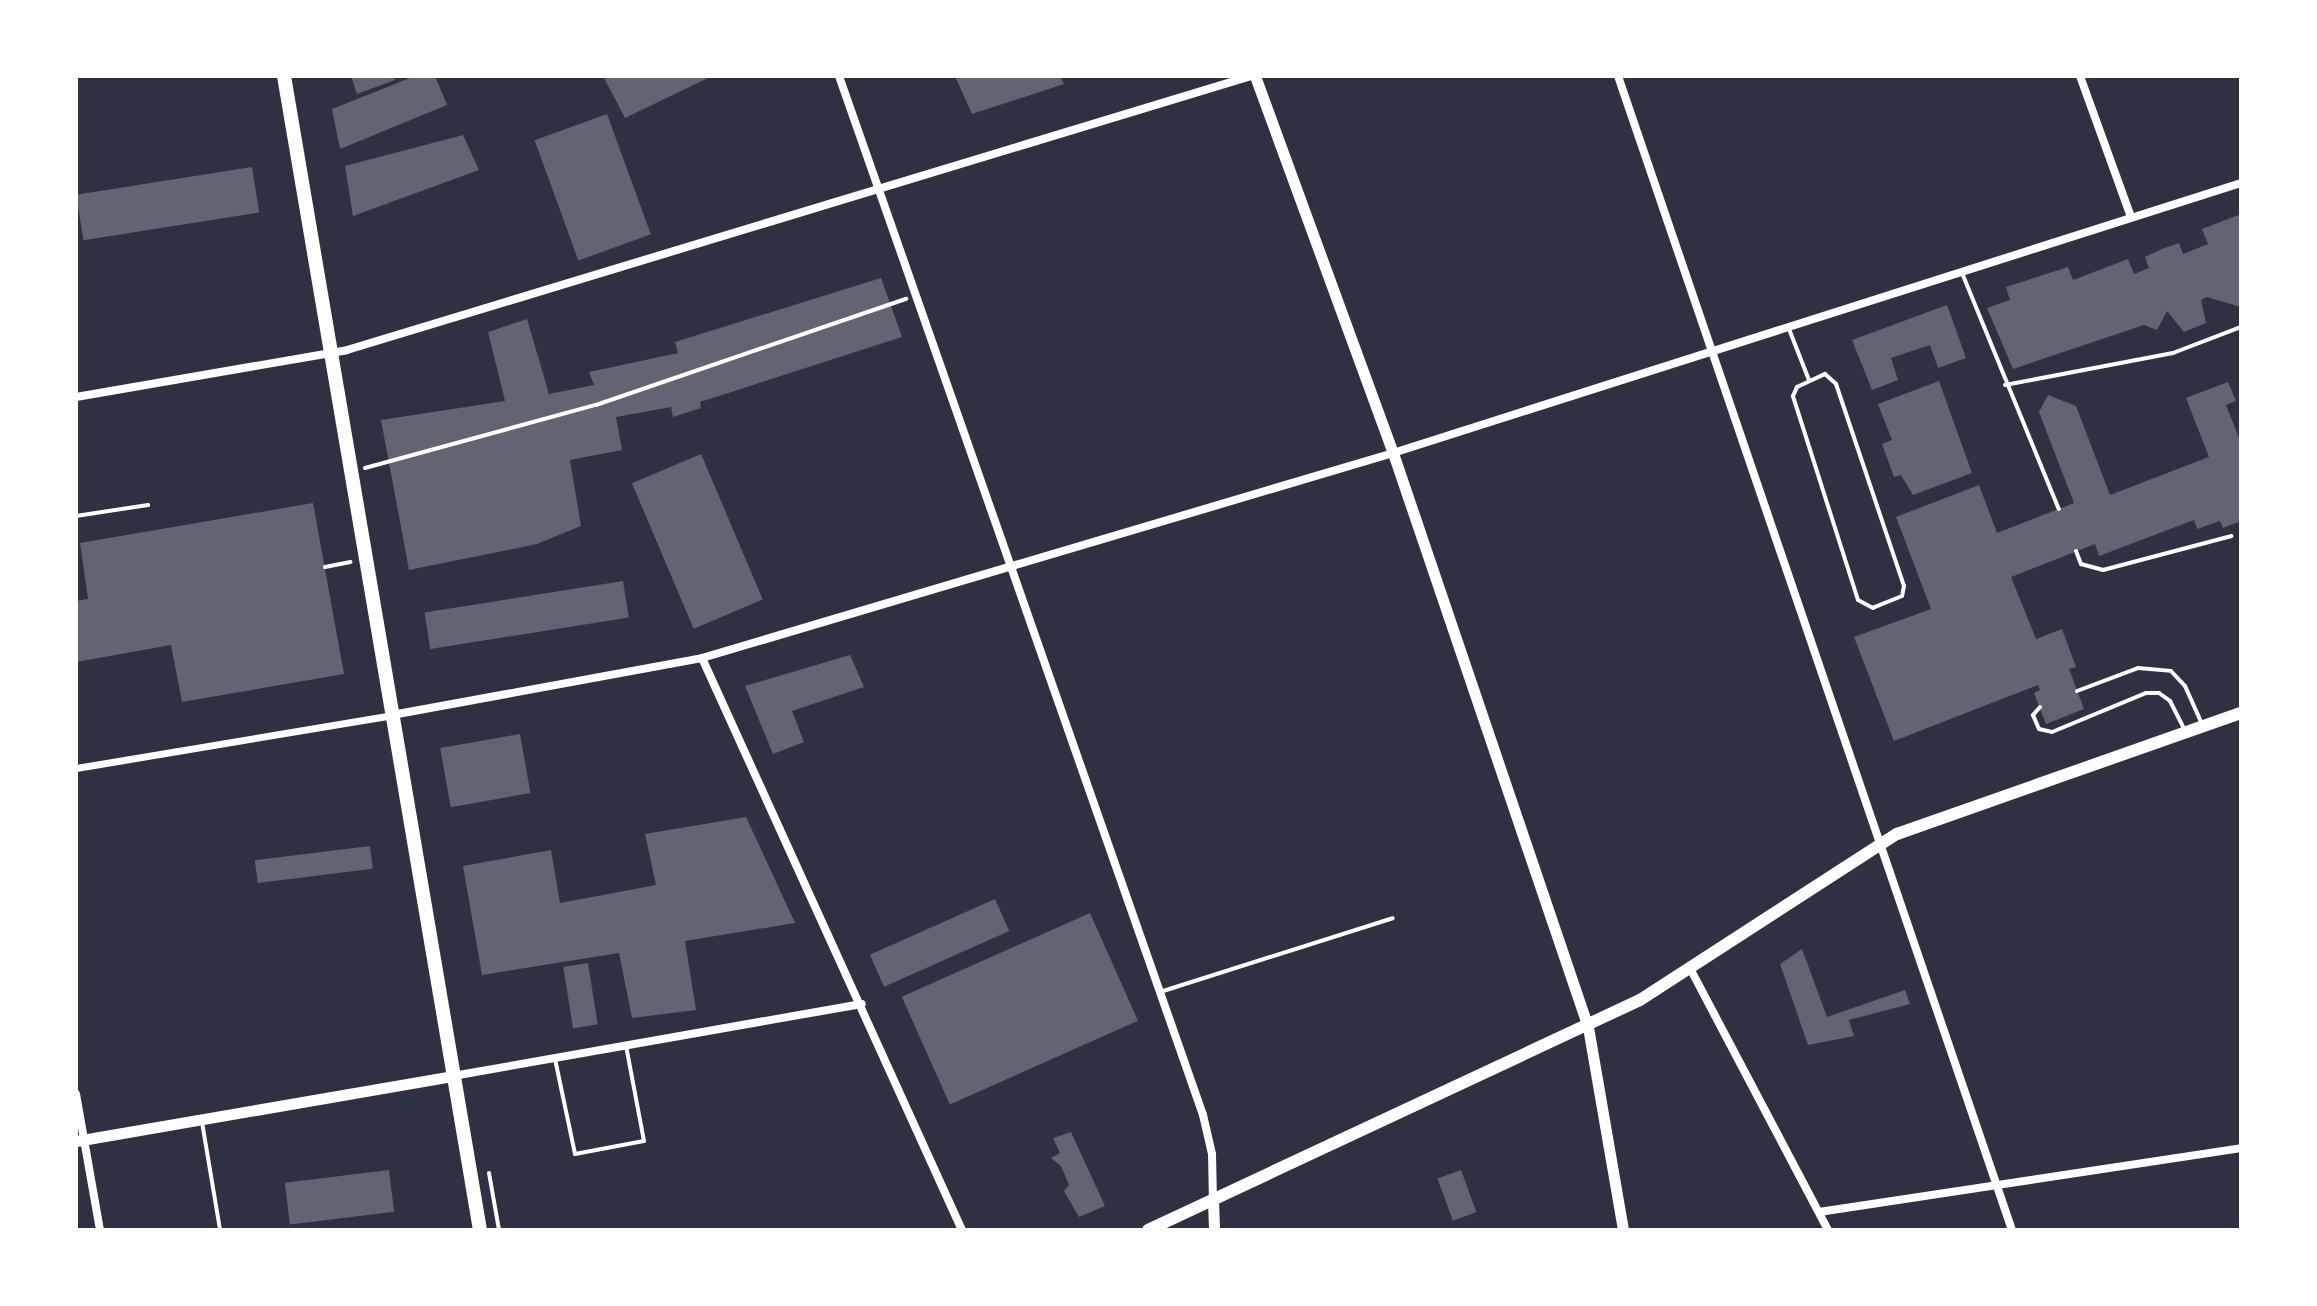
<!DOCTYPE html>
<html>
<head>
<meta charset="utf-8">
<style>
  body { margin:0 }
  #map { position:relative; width:2317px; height:1306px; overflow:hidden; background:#2d3142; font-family:"IBM Plex Serif",serif }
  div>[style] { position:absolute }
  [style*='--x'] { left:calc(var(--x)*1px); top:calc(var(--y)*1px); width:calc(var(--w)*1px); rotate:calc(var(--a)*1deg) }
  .building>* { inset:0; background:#626471; transform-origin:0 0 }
  .path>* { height:4px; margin:-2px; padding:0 2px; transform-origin:2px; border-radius:2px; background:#fff }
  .service>* { height:4px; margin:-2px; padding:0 2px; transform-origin:2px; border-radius:2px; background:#fff }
  .pedestrian>* { height:7px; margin:-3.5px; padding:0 3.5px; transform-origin:3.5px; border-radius:3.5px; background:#fff }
  .minor>* { height:8px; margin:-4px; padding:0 4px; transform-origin:4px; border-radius:4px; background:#fff }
  .tertiary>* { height:11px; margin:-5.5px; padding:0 5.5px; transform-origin:5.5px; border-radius:5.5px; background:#fff }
  .secondary>* { height:12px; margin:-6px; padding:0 6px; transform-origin:6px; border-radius:6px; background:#fff }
  .primary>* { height:14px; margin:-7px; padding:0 7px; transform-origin:7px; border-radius:7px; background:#fff }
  span { translate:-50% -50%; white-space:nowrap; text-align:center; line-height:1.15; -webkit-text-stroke:6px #fff; paint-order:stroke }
  .frame { position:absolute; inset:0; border:78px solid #fff; pointer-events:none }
</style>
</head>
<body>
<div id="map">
  <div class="building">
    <div style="clip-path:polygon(351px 76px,394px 76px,395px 80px,357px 94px)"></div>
    <div style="clip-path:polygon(415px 76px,435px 76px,447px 105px,340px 149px,332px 109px)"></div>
    <div style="clip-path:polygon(603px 76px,706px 76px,708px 78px,625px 118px)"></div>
    <div style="clip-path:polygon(955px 76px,1060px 76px,1064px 84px,972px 114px)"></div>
    <div style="left:607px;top:114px;width:128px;height:77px;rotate:70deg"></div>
    <div style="clip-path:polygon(463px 135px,479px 170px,353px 216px,345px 166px)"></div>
    <div style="left:252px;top:167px;width:46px;height:178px;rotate:81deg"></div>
    <div style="clip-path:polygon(2241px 214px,2241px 307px,2207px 297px,2201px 300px,2206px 323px,2184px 332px,2167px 311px,2157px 330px,2144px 325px,2013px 369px,1987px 308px,2010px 300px,2006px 287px,2068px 267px,2073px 280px,2128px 259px,2134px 274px,2149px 268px,2145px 257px,2162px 249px,2179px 243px,2183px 254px,2208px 244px,2202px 229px)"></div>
    <div style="clip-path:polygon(881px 278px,902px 337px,700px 402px,701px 408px,673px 417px,671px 407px,616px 417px,622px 450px,570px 460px,581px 526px,537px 544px,409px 570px,381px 420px,505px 401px,488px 332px,527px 319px,549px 394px,594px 385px,589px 372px,678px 353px,675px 342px)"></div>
    <div style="clip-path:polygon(1947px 305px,1966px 358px,1938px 368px,1930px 345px,1891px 358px,1898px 380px,1872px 390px,1852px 340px)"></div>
    <div style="clip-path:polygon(1939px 381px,1972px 473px,1913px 495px,1901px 475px,1894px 477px,1882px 444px,1892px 440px,1878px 404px)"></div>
    <div style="clip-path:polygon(2228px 382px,2236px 401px,2226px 405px,2241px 443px,2241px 521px,2223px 528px,2220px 521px,2197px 529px,2194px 520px,2099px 556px,2095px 544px,2011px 577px,2036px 639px,2062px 629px,2076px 667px,2069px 669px,2084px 709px,2046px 724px,2034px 693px,2040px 690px,2038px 685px,1894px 741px,1854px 637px,1931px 609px,1896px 517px,1979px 485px,1997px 533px,2074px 503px,2039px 412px,2048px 395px,2076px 406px,2110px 495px,2209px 457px,2186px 398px)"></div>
    <div style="left:701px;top:454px;width:158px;height:75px;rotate:67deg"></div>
    <div style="clip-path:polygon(313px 503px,344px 674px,182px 702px,171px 645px,76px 662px,76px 601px,88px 599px,80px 543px)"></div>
    <div style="left:623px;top:581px;width:37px;height:201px;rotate:81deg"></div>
    <div style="clip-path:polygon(850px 655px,864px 687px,792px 711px,804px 742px,773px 754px,745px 686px)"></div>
    <div style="left:520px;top:734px;width:60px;height:81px;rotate:80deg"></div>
    <div style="clip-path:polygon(746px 817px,795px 923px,685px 941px,696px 1010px,632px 1018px,619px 953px,482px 975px,463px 866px,551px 850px,560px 903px,656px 885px,645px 834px)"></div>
    <div style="left:370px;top:846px;width:23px;height:116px;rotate:83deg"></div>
    <div style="left:995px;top:899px;width:35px;height:137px;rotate:66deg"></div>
    <div style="left:1090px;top:913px;width:118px;height:206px;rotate:66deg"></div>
    <div style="clip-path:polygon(1802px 949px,1827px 1017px,1905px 990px,1910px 1004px,1849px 1020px,1854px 1036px,1808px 1045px,1780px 964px)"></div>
    <div style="left:588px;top:963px;width:62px;height:25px;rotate:81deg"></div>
    <div style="clip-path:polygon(1071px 1132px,1105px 1206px,1079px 1217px,1064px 1191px,1069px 1185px,1061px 1166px,1051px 1158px,1060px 1153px,1053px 1138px)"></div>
    <div style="left:389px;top:1170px;width:42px;height:105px;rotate:83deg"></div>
    <div style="left:1461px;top:1170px;width:45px;height:25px;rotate:70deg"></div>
  </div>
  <div class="path">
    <div style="--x:365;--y:468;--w:239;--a:-15.3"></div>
    <div style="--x:596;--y:405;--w:328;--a:-18.9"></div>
    <div style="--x:325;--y:567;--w:26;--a:-11"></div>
    <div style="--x:489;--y:1173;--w:58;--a:80"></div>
  </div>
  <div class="service">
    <div style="--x:1962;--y:273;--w:255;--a:67.7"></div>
    <div style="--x:1789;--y:329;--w:55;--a:68.6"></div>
    <div style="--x:1825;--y:374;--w:15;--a:42"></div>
    <div style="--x:1836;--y:384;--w:213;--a:71.4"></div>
    <div style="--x:1904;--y:586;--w:10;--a:101"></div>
    <div style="--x:1902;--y:596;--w:31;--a:158"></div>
    <div style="--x:1873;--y:608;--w:17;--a:-152"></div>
    <div style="--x:1858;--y:600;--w:214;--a:-107.7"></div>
    <div style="--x:1793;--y:396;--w:10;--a:-66"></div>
    <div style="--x:1797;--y:387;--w:31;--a:-25"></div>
    <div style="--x:2005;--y:385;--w:171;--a:-10.8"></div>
    <div style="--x:2173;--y:353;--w:73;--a:-20.9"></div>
    <div style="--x:76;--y:516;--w:73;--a:-8.7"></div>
    <div style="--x:2076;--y:551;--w:14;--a:69"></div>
    <div style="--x:2081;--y:564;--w:23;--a:15"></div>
    <div style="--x:2103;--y:570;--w:133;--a:-14.8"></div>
    <div style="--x:2077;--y:691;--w:65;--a:-20.7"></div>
    <div style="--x:2138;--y:668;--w:33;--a:5"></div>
    <div style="--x:2171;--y:671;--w:21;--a:47"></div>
    <div style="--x:2185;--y:686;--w:42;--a:65.9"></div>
    <div style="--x:2040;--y:707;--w:11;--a:131"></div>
    <div style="--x:2033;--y:715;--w:15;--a:67"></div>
    <div style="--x:2039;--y:729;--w:13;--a:13"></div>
    <div style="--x:2052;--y:732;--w:102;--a:-22.5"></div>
    <div style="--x:2146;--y:693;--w:13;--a:0"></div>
    <div style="--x:2159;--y:693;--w:14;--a:36"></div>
    <div style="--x:2170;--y:701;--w:34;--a:63"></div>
    <div style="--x:1160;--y:992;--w:244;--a:-17.6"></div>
    <div style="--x:555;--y:1059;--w:97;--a:78.1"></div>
    <div style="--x:575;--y:1154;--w:70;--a:-10.7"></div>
    <div style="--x:644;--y:1141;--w:97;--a:-100.7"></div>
    <div style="--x:202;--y:1122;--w:109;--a:80.5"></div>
  </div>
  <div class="pedestrian">
    <div style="--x:76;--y:768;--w:320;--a:-9.5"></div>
  </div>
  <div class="minor">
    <div style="--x:839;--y:76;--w:1101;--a:70.69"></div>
    <div style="--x:1203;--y:1115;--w:40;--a:77"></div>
    <div style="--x:1212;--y:1154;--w:46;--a:88.8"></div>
    <div style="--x:1618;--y:76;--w:1219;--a:71.15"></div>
    <div style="--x:2080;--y:76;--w:150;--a:70.1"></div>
    <div style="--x:76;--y:397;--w:275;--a:-9.8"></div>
    <div style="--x:347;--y:350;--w:945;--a:-16.86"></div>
    <div style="--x:702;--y:658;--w:628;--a:65.56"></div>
    <div style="--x:392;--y:715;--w:315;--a:-10.4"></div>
    <div style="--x:702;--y:658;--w:721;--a:-16.52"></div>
    <div style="--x:1393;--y:453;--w:890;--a:-17.66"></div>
    <div style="--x:1692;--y:972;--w:292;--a:62.2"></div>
    <div style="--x:453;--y:1076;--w:415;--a:-10"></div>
    <div style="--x:76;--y:1094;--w:138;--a:80"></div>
    <div style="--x:1819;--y:1212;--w:427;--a:-8.6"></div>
  </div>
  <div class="tertiary">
    <div style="--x:1255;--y:76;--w:401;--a:69.9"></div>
    <div style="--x:1393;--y:453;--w:606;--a:71.24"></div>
    <div style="--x:1588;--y:1027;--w:206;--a:80.2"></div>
    <div style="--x:76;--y:1141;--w:383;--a:-9.8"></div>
    <div style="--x:1213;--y:1200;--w:30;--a:88"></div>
  </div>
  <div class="secondary">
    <div style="--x:1148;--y:1230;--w:543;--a:-25.06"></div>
    <div style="--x:1640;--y:1000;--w:306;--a:-32.9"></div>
    <div style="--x:1897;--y:834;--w:365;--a:-19.4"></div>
  </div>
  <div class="primary">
    <div style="--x:284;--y:76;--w:1171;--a:80.36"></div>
  </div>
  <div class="frame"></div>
</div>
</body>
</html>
